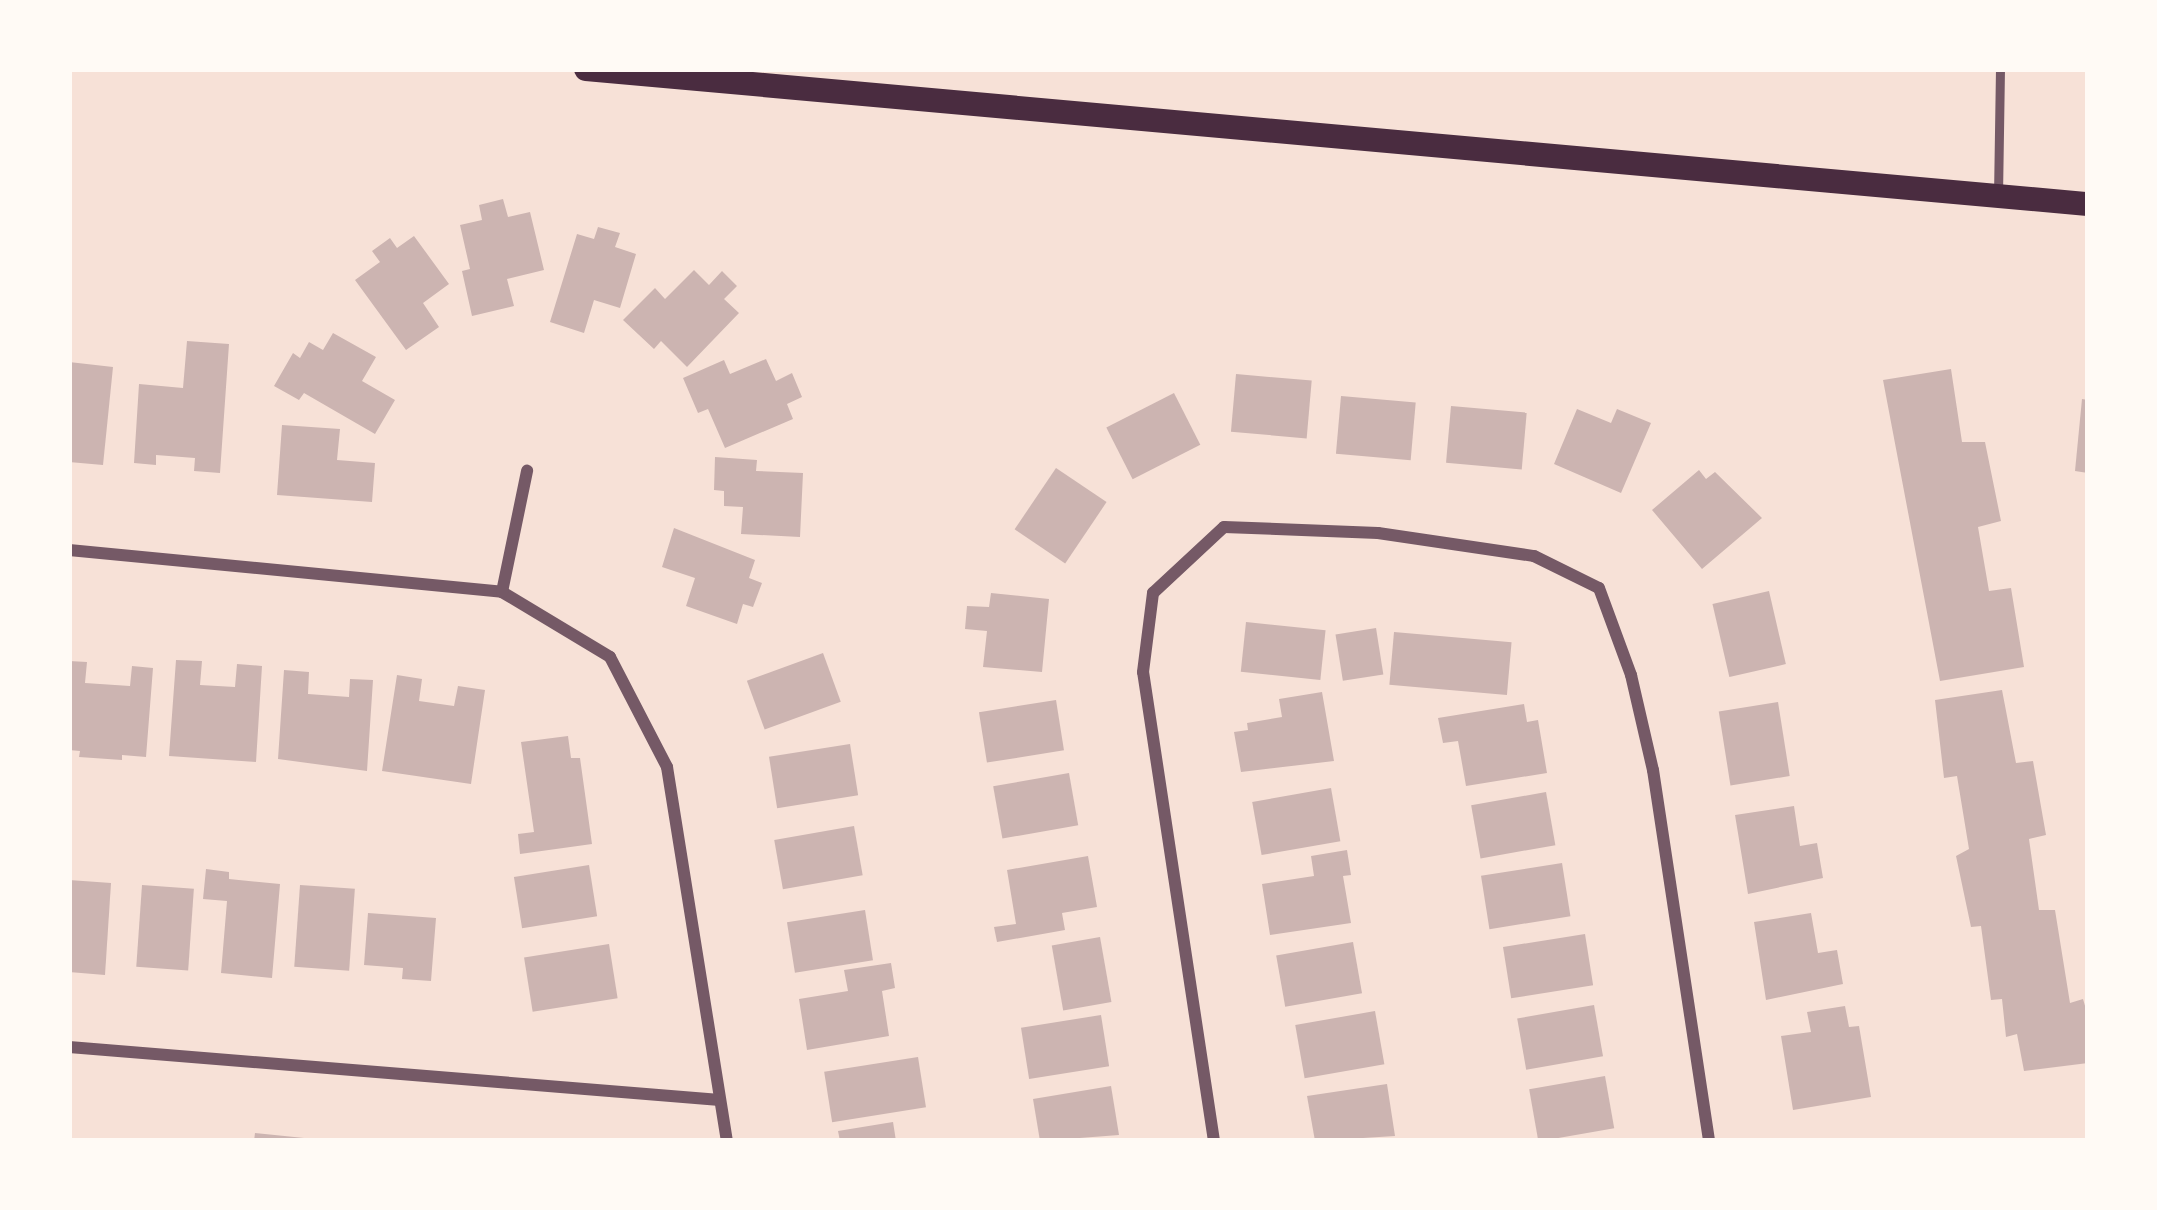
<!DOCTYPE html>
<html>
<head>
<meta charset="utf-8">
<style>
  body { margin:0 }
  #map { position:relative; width:2157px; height:1210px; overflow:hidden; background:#f7e1d7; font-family:"Source Sans 3",sans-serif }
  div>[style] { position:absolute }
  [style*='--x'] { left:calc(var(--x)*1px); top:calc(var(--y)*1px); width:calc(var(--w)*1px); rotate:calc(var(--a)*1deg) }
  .building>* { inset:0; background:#ccb4b1; transform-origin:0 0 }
  .service>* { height:9px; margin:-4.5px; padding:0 4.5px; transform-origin:4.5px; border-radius:4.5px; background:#755966 }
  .minor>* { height:12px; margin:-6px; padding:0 6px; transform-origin:6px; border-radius:6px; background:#755966 }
  .secondary>* { height:24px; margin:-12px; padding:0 12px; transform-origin:12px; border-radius:12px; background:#4a2c40 }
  span { translate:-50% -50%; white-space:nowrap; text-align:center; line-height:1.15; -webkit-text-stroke:10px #fffaf5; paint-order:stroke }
  .frame { position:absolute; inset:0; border:72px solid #fffaf5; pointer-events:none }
</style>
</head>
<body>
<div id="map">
  <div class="building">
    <div style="clip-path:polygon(503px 199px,508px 217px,530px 212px,544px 270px,507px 279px,514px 306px,472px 316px,462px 271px,470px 269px,460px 225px,482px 220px,479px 205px)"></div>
    <div style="clip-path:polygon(598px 227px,620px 233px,615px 247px,636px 254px,620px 308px,594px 300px,584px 333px,550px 322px,577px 234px,594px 239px)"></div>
    <div style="clip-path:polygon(414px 236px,449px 284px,423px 303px,439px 327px,406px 350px,355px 280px,380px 262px,372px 251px,390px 238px,397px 248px)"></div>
    <div style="clip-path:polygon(694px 270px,709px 285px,722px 271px,737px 286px,724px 299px,739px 313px,687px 367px,661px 341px,654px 349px,623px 320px,655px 288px,665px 299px)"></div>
    <div style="clip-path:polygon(333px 333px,376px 357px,362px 381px,395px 400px,375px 434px,304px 393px,299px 400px,274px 386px,293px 353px,300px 358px,309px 342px,323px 350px)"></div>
    <div style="clip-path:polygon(187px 341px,229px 344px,220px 473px,194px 471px,195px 458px,156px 455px,156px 465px,134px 463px,139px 384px,183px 388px)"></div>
    <div style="clip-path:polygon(766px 359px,776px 381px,792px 373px,802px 397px,787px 404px,793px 419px,725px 448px,708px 409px,698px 413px,683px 378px,724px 360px,730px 374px)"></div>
    <div style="clip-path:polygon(69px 362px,113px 367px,103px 465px,69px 462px)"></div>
    <div style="clip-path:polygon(1951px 369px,1962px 442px,1985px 442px,2001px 521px,1978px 527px,1989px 591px,2011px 588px,2024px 667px,1940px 681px,1883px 380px)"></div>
    <div style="left:1236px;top:374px;width:76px;height:58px;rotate:5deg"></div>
    <div style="left:1174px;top:393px;width:58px;height:76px;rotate:63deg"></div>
    <div style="left:1341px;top:396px;width:75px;height:58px;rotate:5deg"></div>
    <div style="clip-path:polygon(2082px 399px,2088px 400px,2088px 473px,2075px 471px)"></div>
    <div style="left:1451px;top:406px;width:76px;height:57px;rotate:5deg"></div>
    <div style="clip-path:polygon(1577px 409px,1611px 423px,1617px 409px,1651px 423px,1621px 493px,1554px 464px)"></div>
    <div style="clip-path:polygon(282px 425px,340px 429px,337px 460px,375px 463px,372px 502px,277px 495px)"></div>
    <div style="clip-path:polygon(715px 457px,757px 460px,756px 471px,803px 473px,800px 537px,741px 534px,743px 507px,724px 506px,724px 491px,714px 490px)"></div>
    <div style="left:1056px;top:468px;width:61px;height:74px;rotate:34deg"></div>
    <div style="clip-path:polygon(1699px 470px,1706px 479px,1715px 472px,1762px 518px,1702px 569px,1652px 510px)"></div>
    <div style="clip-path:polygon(674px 528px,755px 560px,749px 578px,762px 583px,753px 607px,743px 604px,737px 624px,686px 606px,695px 578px,662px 567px)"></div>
    <div style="left:1769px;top:591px;width:75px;height:58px;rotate:77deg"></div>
    <div style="clip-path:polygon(991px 593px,1049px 599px,1042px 672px,983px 667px,987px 631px,965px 629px,967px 606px,989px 607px)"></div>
    <div style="left:1246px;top:622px;width:80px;height:50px;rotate:6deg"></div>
    <div style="left:1376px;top:628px;width:47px;height:41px;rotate:81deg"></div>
    <div style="left:1394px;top:632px;width:118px;height:53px;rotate:5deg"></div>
    <div style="left:823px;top:653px;width:52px;height:81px;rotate:70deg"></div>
    <div style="clip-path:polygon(176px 660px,202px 661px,200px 685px,235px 687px,237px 664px,262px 666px,256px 762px,169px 756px)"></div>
    <div style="clip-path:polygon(69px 661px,87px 662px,85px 683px,130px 686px,132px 666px,153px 668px,146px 757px,122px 755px,122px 760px,79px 757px,80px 751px,69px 750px)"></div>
    <div style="clip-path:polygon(284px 670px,309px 672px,308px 694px,349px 697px,350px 679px,373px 680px,367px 771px,278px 759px)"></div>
    <div style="clip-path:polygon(397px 675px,422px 679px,419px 701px,454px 706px,458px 686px,485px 690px,471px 784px,382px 771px)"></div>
    <div style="clip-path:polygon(2002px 690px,2016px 763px,2033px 761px,2046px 835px,2029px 839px,2039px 910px,2055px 910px,2070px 1003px,2083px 999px,2088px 1016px,2088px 1063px,2024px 1071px,2017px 1034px,2006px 1037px,2002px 999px,1991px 1000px,1981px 926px,1971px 927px,1956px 856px,1969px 849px,1957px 776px,1944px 778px,1935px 700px)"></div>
    <div style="clip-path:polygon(1322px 692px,1334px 761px,1241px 772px,1234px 732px,1248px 730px,1247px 723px,1282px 717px,1279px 699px)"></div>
    <div style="left:1056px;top:700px;width:51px;height:78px;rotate:81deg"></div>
    <div style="left:1778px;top:702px;width:75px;height:60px;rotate:81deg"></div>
    <div style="clip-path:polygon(1524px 704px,1527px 722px,1538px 720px,1547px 773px,1466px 786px,1458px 741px,1443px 743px,1438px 718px)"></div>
    <div style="clip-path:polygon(568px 736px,571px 758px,580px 758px,592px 844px,520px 854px,518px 834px,534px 832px,521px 742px)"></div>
    <div style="left:850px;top:744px;width:52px;height:82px;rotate:81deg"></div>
    <div style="left:1069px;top:773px;width:53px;height:77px;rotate:80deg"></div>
    <div style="left:1331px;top:788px;width:54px;height:80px;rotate:80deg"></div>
    <div style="left:1546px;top:792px;width:54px;height:76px;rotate:80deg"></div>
    <div style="clip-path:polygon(1794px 806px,1800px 846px,1817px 843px,1823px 878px,1748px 894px,1735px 815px)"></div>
    <div style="left:854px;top:826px;width:50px;height:81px;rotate:80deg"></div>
    <div style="clip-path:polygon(1347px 850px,1351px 875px,1343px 876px,1351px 923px,1270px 935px,1262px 884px,1314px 876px,1311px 856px)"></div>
    <div style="clip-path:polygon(1088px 856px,1097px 907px,1062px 913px,1065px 930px,997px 942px,994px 927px,1016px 924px,1007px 870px)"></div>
    <div style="left:1562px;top:863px;width:54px;height:82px;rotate:81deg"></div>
    <div style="left:589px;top:865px;width:52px;height:76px;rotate:81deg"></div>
    <div style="clip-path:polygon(206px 869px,229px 872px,229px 879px,280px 884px,272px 978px,221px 973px,227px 901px,203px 899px)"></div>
    <div style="clip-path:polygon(69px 880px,111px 883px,105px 975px,69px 972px)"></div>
    <div style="left:142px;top:885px;width:52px;height:82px;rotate:4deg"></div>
    <div style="left:300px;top:885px;width:55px;height:82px;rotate:4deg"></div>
    <div style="left:865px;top:910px;width:51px;height:79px;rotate:81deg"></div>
    <div style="clip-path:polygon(368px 913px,436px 918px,431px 981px,402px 979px,403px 968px,364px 965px)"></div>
    <div style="clip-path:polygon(1811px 913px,1818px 953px,1837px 950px,1843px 984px,1766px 1000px,1754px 922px)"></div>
    <div style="left:1585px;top:934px;width:52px;height:83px;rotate:81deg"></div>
    <div style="left:1100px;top:937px;width:66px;height:49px;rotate:80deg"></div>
    <div style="left:1353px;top:942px;width:52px;height:78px;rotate:80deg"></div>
    <div style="left:609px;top:944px;width:55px;height:86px;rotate:81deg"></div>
    <div style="clip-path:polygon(891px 963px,895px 988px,882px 991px,889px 1036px,807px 1050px,799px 999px,848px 991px,844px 970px)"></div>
    <div style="left:1594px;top:1005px;width:52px;height:78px;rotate:80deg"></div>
    <div style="clip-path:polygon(1845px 1006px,1849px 1027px,1859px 1026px,1871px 1097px,1793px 1110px,1781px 1036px,1811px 1032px,1807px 1012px)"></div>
    <div style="left:1375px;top:1011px;width:54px;height:81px;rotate:80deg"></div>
    <div style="left:1101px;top:1015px;width:52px;height:81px;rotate:81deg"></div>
    <div style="left:918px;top:1057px;width:51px;height:95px;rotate:81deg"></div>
    <div style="left:1605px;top:1076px;width:53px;height:77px;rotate:80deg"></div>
    <div style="clip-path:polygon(1387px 1084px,1395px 1136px,1315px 1141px,1307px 1096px)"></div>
    <div style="clip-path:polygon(1111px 1086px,1119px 1135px,1040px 1141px,1033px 1099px)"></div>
    <div style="clip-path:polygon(893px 1122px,896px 1141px,840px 1141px,838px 1131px)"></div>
    <div style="clip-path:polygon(255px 1133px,304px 1138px,303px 1141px,254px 1141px)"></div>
  </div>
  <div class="service">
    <div style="--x:1998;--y:196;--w:127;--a:-89.1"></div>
  </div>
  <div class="minor">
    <div style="--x:69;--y:550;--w:435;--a:5.5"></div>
    <div style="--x:502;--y:592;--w:126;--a:31"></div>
    <div style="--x:610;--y:657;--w:124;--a:62.6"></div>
    <div style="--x:667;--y:767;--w:379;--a:80.9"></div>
    <div style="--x:502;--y:592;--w:124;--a:-78.3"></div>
    <div style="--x:69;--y:1047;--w:653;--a:4.65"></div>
    <div style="--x:1214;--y:1141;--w:474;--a:-98.6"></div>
    <div style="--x:1143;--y:672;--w:80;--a:-82.8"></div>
    <div style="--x:1153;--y:593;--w:97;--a:-42.9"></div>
    <div style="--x:1224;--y:527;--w:154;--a:2.2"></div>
    <div style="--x:1378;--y:533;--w:158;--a:8.4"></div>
    <div style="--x:1534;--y:556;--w:72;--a:26.2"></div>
    <div style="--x:1599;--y:588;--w:93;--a:69.8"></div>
    <div style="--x:1631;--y:675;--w:98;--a:77"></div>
    <div style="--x:1653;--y:770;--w:375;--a:81.4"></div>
  </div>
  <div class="secondary">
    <div style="--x:586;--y:69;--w:1508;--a:5.14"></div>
  </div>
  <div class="frame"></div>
</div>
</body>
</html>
